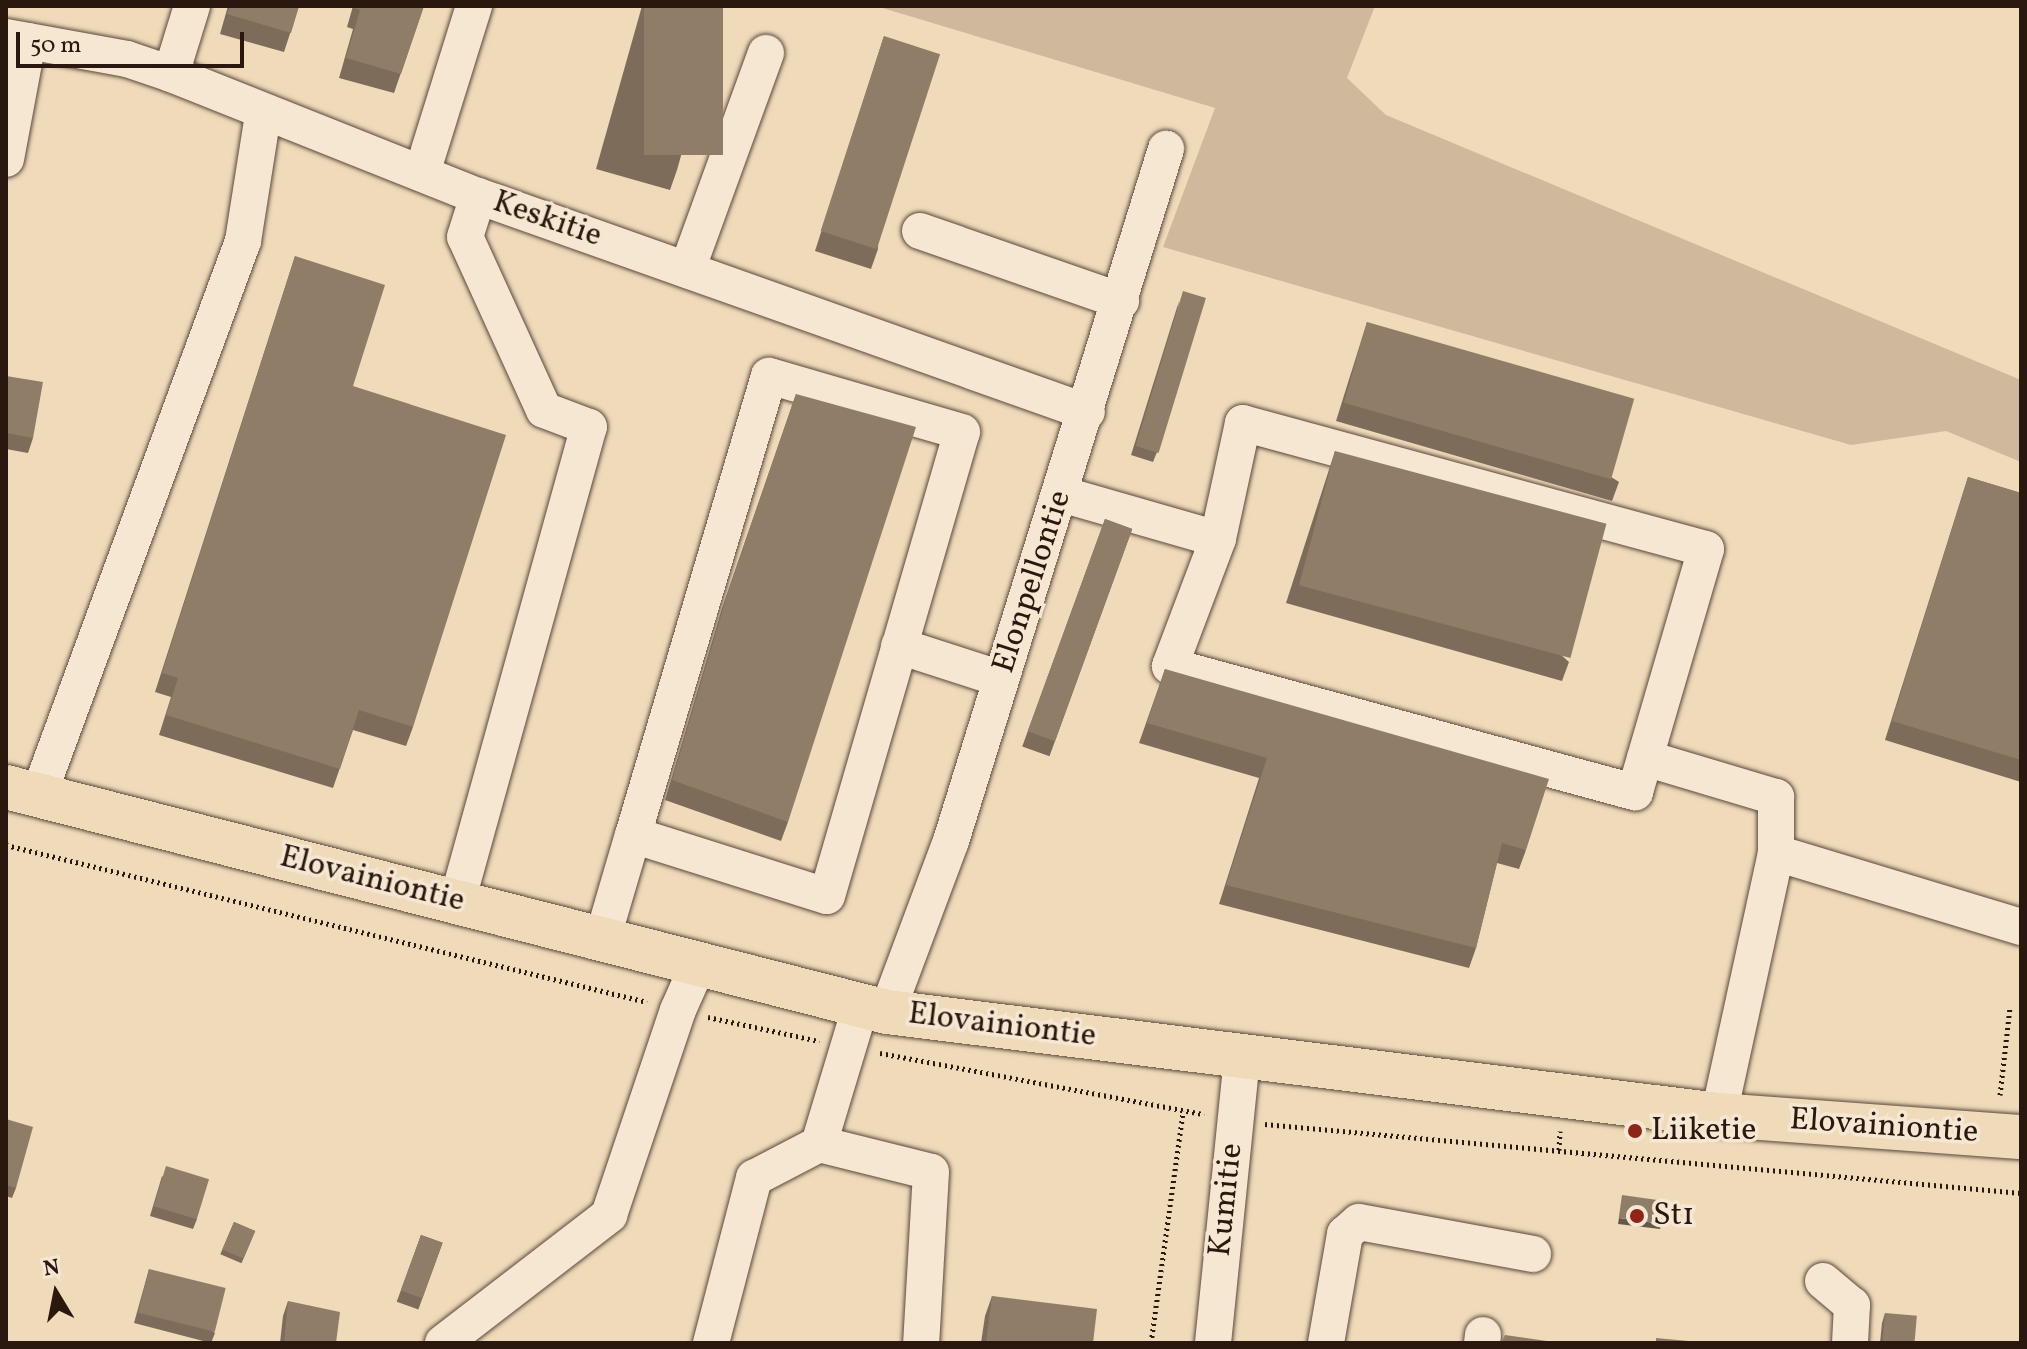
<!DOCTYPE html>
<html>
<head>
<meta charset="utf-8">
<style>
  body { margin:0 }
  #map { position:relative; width:2027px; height:1349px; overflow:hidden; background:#efdaba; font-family:Vollkorn,serif }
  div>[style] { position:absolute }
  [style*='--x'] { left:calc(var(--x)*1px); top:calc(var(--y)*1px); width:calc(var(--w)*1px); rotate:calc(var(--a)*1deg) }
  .green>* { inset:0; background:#ceb99d }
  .path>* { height:5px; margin-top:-2.5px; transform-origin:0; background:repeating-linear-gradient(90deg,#2a180f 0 2px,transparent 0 6px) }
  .roads { filter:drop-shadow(0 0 2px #5b483a) drop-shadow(0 0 2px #5b483a) }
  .minor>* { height:36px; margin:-18px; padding:0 18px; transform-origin:18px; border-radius:18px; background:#f5e7d2 }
  .major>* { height:44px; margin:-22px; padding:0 22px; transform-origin:22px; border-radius:22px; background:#efdaba }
  .wall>* { inset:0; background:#7c6c59; transform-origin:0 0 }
  .shaded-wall>* { inset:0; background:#655849 }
  .building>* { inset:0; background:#907d68; transform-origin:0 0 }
  .dots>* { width:22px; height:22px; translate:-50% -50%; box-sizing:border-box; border:4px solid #f5e7d2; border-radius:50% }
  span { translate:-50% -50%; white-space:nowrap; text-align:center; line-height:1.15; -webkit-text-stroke:7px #f5e7d2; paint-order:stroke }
  .street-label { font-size:32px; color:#2a180f }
  .poi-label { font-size:32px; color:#2a180f }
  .left { translate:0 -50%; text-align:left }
  .frame { position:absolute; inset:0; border:8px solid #2a180f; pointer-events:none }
  .north { position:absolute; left:16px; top:1253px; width:80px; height:80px; -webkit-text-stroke:6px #f5e7d2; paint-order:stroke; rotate:350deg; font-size:22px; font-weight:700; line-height:32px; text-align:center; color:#2a180f }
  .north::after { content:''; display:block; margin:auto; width:28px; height:36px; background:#2a180f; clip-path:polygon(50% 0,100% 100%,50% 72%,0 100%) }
  .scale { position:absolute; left:16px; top:32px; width:228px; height:36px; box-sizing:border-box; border:4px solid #2a180f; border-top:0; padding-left:10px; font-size:24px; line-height:28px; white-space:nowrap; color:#2a180f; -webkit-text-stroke:6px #f5e7d2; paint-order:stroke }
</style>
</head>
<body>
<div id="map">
  <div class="green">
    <div style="clip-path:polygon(876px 6px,1375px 6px,1347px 78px,1386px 115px,2021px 380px,2021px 462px,1946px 431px,1851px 445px,1163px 247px,1215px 108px)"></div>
  </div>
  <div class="path">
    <div style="--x:6;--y:845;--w:660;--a:13.76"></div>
    <div style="--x:708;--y:1017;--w:114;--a:12.2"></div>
    <div style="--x:880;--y:1053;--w:330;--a:10.7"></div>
    <div style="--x:2000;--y:1095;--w:89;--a:-83.5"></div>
    <div style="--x:1265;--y:1124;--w:759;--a:5.21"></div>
    <div style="--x:1559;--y:1150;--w:19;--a:-87"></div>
    <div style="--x:1151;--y:1343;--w:234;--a:-82.1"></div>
  </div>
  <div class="roads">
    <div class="minor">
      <div style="--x:6;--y:37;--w:123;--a:10.3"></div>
      <div style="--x:127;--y:59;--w:46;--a:18.8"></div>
      <div style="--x:171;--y:74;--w:330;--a:21.7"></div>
      <div style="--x:478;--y:196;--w:646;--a:19.53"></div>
      <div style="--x:171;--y:74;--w:71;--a:-72.8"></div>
      <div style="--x:6;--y:159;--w:120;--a:-79.4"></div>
      <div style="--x:422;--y:173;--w:175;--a:-72.7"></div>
      <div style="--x:920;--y:231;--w:213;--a:19.2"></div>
      <div style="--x:687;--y:270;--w:231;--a:-70"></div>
      <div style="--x:1061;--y:494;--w:163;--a:16"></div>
      <div style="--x:1218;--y:539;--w:136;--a:110.7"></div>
      <div style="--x:1170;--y:666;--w:482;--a:15.2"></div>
      <div style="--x:1635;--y:792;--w:253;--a:-73.7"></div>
      <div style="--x:1706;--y:549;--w:480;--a:-164.8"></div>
      <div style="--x:1243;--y:423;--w:119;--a:102.2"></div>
      <div style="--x:899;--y:646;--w:107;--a:17.9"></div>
      <div style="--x:1645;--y:758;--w:137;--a:16.6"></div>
      <div style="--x:1776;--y:797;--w:56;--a:90"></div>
      <div style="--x:1776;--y:853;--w:268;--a:102.3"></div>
      <div style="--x:39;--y:794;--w:589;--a:-69.75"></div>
      <div style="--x:243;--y:241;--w:128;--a:-81"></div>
      <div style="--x:1776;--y:853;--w:256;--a:16.8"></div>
      <div style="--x:457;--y:902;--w:493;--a:-74.5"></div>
      <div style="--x:589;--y:427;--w:48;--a:-159.3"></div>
      <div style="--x:544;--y:410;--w:190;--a:-114.5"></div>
      <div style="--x:465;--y:237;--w:43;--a:-72.4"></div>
      <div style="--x:602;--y:940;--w:109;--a:-73.6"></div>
      <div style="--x:633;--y:835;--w:203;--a:17.5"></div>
      <div style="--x:827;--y:896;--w:483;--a:-73.8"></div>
      <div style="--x:962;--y:432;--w:201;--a:-163.8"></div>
      <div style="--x:769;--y:376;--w:479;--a:106.5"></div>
      <div style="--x:887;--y:1012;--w:183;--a:-69.5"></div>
      <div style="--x:951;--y:841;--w:725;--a:-72.74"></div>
      <div style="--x:819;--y:1144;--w:145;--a:-73.2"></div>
      <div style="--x:1823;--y:1281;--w:38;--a:40"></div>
      <div style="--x:1852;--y:1305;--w:38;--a:93"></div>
      <div style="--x:443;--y:1343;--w:210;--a:-37.6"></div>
      <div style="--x:609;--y:1215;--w:216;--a:-71.4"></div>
      <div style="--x:678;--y:1010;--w:49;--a:-66"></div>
      <div style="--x:711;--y:1343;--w:171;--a:-75.4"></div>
      <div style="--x:754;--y:1178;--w:73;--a:-27.6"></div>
      <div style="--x:819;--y:1144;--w:115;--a:14"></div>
      <div style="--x:931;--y:1172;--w:171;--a:93.3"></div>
      <div style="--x:1213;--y:1343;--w:288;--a:-84.2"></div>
      <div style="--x:1326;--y:1343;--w:111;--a:-80.1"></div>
      <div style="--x:1345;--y:1234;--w:18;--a:-41"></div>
      <div style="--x:1359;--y:1222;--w:177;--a:10.4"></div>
      <div style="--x:1482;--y:1343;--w:8;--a:-83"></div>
    </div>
    <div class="major">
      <div style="--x:6;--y:787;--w:909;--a:14.33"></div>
      <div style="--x:887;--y:1012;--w:838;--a:7.06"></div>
      <div style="--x:1719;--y:1115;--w:303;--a:4.2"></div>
    </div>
  </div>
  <div class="wall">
    <div style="clip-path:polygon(228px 6px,299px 6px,284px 52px,220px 34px)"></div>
    <div style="clip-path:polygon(353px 6px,424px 6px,394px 93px,339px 78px,353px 29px,347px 27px)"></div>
    <div style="clip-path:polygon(642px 6px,723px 6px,677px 170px,670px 190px,596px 169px)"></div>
    <div style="clip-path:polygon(884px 36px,878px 249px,871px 269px,815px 251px)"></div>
    <div style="clip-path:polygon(295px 256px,353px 386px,413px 727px,406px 746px,353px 730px,333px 788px,159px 735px,171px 697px,155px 692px)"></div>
    <div style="clip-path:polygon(1179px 301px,1157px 452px,1153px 462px,1131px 455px)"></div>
    <div style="clip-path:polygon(1367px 322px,1619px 482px,1612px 501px,1336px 421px)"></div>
    <div style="clip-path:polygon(6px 376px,33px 438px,28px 453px,6px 449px)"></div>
    <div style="clip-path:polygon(796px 394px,788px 822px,781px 841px,665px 800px,722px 608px)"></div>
    <div style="clip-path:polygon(1335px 451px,1569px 662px,1562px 681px,1286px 603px)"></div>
    <div style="clip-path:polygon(1968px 477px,2021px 493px,2021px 782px,1885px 740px)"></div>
    <div style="left:1105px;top:519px;width:29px;height:242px;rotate:20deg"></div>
    <div style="clip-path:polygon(1165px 669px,1526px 850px,1519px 869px,1497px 863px,1476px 948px,1469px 968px,1219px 904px,1259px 778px,1139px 743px)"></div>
    <div style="clip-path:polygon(6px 1119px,16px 1188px,12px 1198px,6px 1196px)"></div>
    <div style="clip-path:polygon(162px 1176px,197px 1219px,193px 1229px,150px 1216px)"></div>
    <div style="left:234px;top:1222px;width:23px;height:35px;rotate:23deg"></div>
    <div style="left:421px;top:1235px;width:23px;height:71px;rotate:20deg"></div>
    <div style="clip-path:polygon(149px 1269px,215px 1333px,211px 1343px,134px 1323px)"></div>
    <div style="clip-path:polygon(992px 1296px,1093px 1343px,981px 1343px,985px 1316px)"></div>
    <div style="clip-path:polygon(288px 1301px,336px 1343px,280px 1343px,283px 1316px)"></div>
    <div style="clip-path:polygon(1885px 1313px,1914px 1343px,1880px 1343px,1882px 1323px)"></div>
  </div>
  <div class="shaded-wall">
    <div style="clip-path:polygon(1619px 1218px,1662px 1224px,1660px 1229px,1618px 1224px)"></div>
  </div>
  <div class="building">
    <div style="clip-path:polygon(230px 6px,299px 6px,291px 33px,227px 14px)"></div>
    <div style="clip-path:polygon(355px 6px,424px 6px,401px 74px,346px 58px,360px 10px,354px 8px)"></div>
    <div style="left:644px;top:6px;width:79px;height:149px"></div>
    <div style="left:884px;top:36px;width:59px;height:205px;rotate:18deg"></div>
    <div style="clip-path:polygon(295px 256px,385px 285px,353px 386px,506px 435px,413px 727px,359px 710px,340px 769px,166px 715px,178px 678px,162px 673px)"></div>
    <div style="left:1183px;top:291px;width:24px;height:162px;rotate:17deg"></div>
    <div style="left:1367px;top:322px;width:278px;height:84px;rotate:16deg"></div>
    <div style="clip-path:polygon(6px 376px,43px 382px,33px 438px,6px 433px)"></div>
    <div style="clip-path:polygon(796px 394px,916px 427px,788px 822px,672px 780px,729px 589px)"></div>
    <div style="left:1335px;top:451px;width:281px;height:139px;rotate:15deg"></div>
    <div style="clip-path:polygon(1968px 477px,2021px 493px,2021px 760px,1892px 721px)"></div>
    <div style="left:1105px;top:519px;width:29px;height:226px;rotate:20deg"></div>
    <div style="clip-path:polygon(1165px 669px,1549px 779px,1526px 850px,1502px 843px,1476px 948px,1226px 885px,1267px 758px,1147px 723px)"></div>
    <div style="clip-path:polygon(6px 1119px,33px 1127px,16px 1188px,6px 1185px)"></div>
    <div style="left:166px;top:1166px;width:45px;height:42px;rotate:17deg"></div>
    <div style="left:1622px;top:1195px;width:43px;height:23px;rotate:8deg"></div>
    <div style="left:234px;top:1222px;width:23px;height:30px;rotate:23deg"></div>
    <div style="left:421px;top:1235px;width:23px;height:59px;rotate:20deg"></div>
    <div style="left:149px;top:1269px;width:79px;height:45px;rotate:14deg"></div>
    <div style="clip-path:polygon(992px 1296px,1097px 1309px,1093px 1343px,986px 1343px)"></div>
    <div style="clip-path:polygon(288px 1301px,340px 1312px,336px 1343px,284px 1343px)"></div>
    <div style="left:1885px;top:1313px;width:32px;height:30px;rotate:5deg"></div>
    <div style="clip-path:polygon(1505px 1335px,1561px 1343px,1501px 1343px)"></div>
    <div style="clip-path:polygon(1656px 1338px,1710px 1343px,1656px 1343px)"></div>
  </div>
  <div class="dots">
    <div style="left:1635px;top:1131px;background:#8f2418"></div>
    <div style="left:1637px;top:1216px;background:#8f2418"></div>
  </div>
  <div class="street-label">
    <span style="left:547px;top:220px;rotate:19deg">Keskitie</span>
    <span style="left:1033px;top:582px;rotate:-72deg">Elonpellontie</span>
    <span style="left:372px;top:880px;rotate:14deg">Elovainiontie</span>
    <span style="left:1002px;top:1026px;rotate:7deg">Elovainiontie</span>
    <span style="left:1884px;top:1127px;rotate:4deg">Elovainiontie</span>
    <span style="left:1227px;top:1200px;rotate:-84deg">Kumitie</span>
  </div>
  <div class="poi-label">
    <span class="left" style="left:1651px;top:1131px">Liiketie</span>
    <span class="left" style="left:1653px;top:1216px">St1</span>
  </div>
  <div class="frame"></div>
  <div class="north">N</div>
  <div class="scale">50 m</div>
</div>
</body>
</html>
